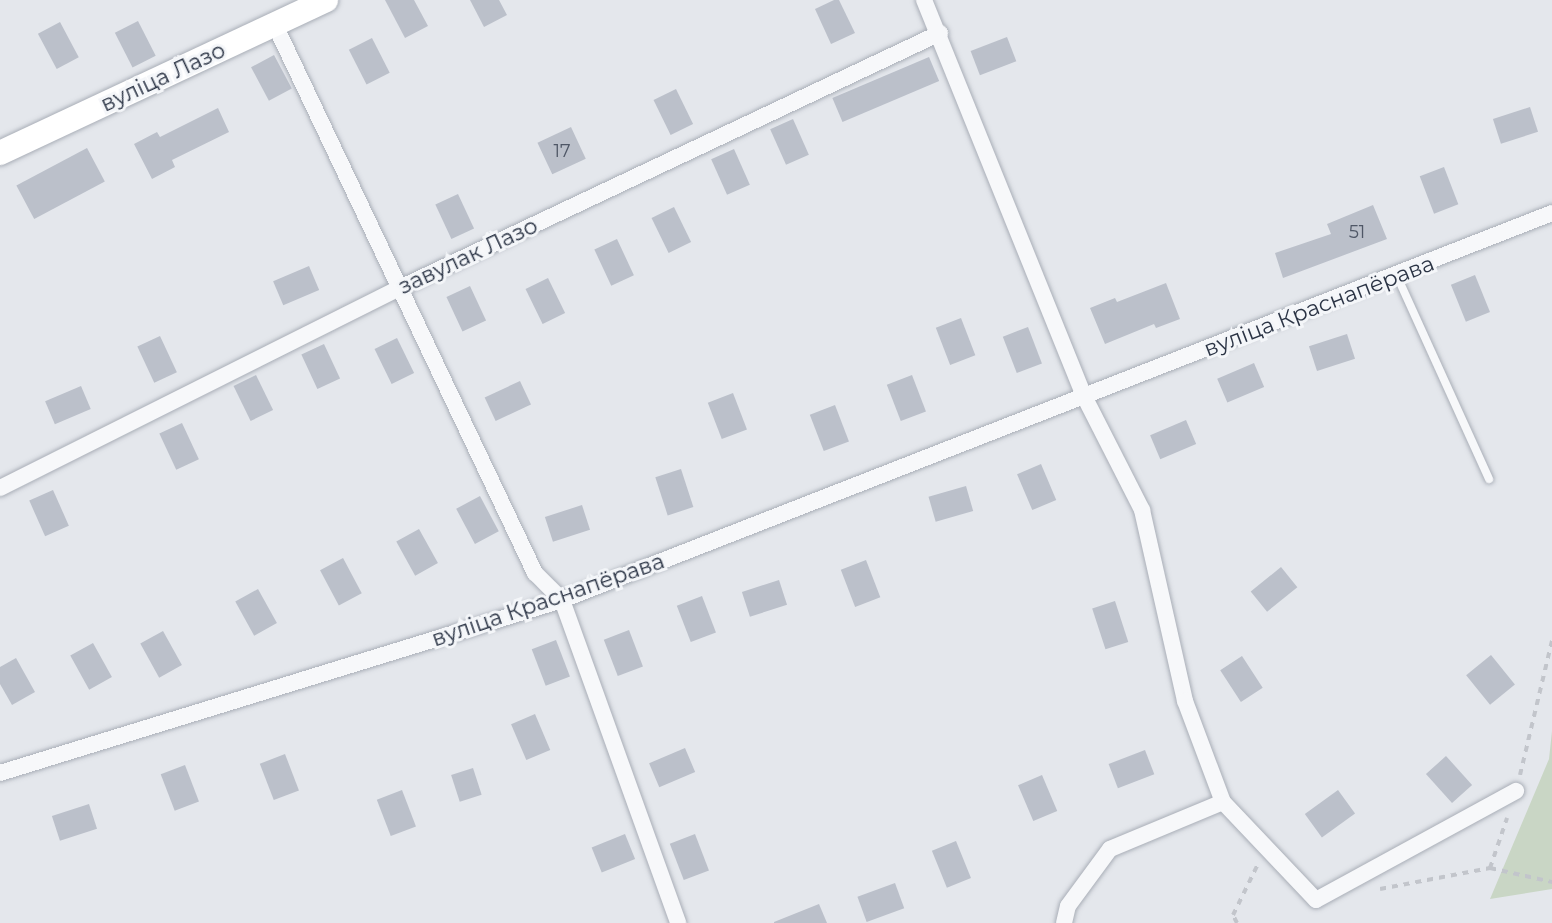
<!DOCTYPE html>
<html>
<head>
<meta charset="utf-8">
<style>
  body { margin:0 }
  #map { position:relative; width:1552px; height:923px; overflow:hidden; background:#e4e7ec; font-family:Montserrat,sans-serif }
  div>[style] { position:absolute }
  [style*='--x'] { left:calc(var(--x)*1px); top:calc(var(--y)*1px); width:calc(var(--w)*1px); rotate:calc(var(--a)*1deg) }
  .green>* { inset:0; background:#c9d6c5 }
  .building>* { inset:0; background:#bbc0ca; transform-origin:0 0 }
  .path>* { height:4px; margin-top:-2px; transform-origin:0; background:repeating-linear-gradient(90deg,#c2c5cb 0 6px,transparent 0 12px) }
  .roads { filter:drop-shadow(0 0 2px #a9aeb7) drop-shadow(0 0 2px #a9aeb7) }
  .lane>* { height:8px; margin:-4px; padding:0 4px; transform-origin:4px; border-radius:4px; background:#f7f8fa }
  .street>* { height:16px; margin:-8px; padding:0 8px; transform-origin:8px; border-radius:8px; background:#f7f8fa }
  .secondary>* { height:24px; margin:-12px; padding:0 12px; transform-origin:12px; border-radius:12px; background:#fff }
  span { translate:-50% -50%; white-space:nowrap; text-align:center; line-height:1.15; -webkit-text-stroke:6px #f4f6f9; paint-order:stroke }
  .number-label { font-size:18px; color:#4f5766 }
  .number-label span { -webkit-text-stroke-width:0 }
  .street-label { font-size:22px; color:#2b3445 }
</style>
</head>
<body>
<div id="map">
  <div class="green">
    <div style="clip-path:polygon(1552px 731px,1552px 889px,1490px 899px,1549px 759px)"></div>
  </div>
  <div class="building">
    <div style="clip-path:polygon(385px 0,414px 0,428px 26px,405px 38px)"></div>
    <div style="clip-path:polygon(470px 0,499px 0,507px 15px,484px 27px)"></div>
    <div style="clip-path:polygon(834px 0,839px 0,855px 33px,831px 44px,815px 9px)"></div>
    <div style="left:138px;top:21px;width:39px;height:26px;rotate:63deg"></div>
    <div style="left:60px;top:22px;width:40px;height:25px;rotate:62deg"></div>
    <div style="left:1007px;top:37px;width:26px;height:39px;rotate:69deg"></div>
    <div style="left:372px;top:38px;width:39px;height:26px;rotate:63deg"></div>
    <div style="left:274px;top:55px;width:38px;height:26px;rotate:62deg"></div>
    <div style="left:929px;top:57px;width:26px;height:105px;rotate:67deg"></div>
    <div style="left:676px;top:89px;width:39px;height:25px;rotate:64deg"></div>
    <div style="left:1530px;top:107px;width:26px;height:39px;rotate:72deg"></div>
    <div style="clip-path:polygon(218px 108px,229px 132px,172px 160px,175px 167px,152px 179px,134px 144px,157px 132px,160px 137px)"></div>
    <div style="left:793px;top:119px;width:39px;height:25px;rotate:66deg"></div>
    <div style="left:571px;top:127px;width:35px;height:37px;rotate:65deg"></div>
    <div style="left:87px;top:148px;width:38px;height:80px;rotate:62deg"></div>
    <div style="left:734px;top:149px;width:39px;height:25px;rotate:66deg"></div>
    <div style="left:1444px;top:167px;width:40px;height:26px;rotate:69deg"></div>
    <div style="left:458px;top:194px;width:38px;height:25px;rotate:65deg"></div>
    <div style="clip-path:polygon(1373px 205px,1387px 239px,1283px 278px,1275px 253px,1331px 234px,1327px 224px)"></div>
    <div style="left:674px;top:207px;width:39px;height:25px;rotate:64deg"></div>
    <div style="left:617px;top:239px;width:40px;height:25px;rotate:65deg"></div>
    <div style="left:309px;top:266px;width:26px;height:39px;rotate:67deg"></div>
    <div style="left:1475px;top:275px;width:40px;height:26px;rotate:68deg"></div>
    <div style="left:548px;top:278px;width:39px;height:25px;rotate:64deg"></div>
    <div style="clip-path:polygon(1166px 283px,1180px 319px,1156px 328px,1154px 324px,1105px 344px,1090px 308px,1115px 298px,1117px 302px)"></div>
    <div style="left:470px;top:286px;width:38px;height:26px;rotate:65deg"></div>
    <div style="left:961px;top:318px;width:40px;height:27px;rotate:69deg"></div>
    <div style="left:1028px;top:327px;width:39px;height:27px;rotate:69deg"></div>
    <div style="left:1347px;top:334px;width:26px;height:40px;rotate:72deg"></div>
    <div style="left:160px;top:336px;width:40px;height:25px;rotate:65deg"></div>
    <div style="left:397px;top:338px;width:39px;height:25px;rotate:64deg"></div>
    <div style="left:324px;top:344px;width:38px;height:25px;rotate:65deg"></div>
    <div style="left:1254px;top:363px;width:26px;height:40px;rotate:67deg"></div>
    <div style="left:256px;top:375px;width:39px;height:25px;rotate:64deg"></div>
    <div style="left:912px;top:375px;width:39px;height:27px;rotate:69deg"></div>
    <div style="left:520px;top:381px;width:26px;height:39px;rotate:65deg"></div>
    <div style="left:81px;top:386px;width:25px;height:39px;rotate:67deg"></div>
    <div style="left:733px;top:393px;width:39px;height:27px;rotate:69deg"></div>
    <div style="left:835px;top:405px;width:39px;height:27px;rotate:69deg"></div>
    <div style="left:1186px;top:420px;width:26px;height:39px;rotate:67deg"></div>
    <div style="left:182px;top:423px;width:40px;height:25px;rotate:65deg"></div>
    <div style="left:1041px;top:464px;width:39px;height:26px;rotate:67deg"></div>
    <div style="left:681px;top:469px;width:40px;height:27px;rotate:72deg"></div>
    <div style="left:966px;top:486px;width:26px;height:39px;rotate:74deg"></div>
    <div style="left:53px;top:490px;width:39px;height:26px;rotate:66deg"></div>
    <div style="left:480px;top:496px;width:40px;height:27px;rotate:62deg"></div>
    <div style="left:582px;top:505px;width:26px;height:39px;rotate:72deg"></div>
    <div style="left:419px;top:529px;width:39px;height:26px;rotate:61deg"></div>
    <div style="left:343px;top:558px;width:40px;height:26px;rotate:62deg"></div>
    <div style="left:866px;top:560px;width:40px;height:27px;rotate:69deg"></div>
    <div style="left:1281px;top:567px;width:26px;height:39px;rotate:51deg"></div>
    <div style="left:779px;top:580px;width:26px;height:39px;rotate:72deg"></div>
    <div style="left:258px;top:589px;width:39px;height:26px;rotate:61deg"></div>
    <div style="left:702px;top:596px;width:39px;height:27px;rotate:69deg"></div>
    <div style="left:1115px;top:601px;width:43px;height:24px;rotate:72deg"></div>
    <div style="left:629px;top:630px;width:39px;height:27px;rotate:69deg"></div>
    <div style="left:163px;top:631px;width:39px;height:26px;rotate:61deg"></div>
    <div style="left:556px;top:640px;width:39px;height:26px;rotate:69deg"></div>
    <div style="left:93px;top:643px;width:39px;height:26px;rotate:61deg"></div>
    <div style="left:1491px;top:655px;width:38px;height:32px;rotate:51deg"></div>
    <div style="left:1242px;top:656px;width:38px;height:26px;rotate:57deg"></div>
    <div style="clip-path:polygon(16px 658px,35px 692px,12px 705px,0 684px,0 667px)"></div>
    <div style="left:535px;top:714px;width:39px;height:26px;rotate:67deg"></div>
    <div style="left:685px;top:748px;width:26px;height:39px;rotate:67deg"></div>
    <div style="left:1145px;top:750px;width:26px;height:39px;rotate:69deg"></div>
    <div style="left:285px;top:754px;width:39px;height:27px;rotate:69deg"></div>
    <div style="left:1446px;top:756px;width:39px;height:27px;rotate:48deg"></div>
    <div style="left:185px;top:765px;width:39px;height:26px;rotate:69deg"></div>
    <div style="left:473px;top:768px;width:28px;height:23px;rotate:72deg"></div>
    <div style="left:1042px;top:775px;width:39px;height:26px;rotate:67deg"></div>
    <div style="left:402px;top:790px;width:39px;height:27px;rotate:69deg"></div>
    <div style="left:1338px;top:790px;width:29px;height:41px;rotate:54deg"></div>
    <div style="left:89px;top:804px;width:26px;height:39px;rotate:72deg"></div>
    <div style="left:625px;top:834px;width:27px;height:36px;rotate:68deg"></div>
    <div style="left:695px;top:834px;width:39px;height:27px;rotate:69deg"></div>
    <div style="left:956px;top:841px;width:40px;height:26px;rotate:68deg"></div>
    <div style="left:895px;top:883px;width:27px;height:40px;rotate:70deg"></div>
    <div style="clip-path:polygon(819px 904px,827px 923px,774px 923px,774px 922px)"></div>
  </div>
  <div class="path">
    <div style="--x:1520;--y:775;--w:138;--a:-76.6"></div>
    <div style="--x:1490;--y:868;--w:53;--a:-71.2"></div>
    <div style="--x:1380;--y:889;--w:112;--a:-10.8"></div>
    <div style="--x:1490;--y:868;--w:64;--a:12.7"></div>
    <div style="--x:1237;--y:923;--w:9;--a:-117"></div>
    <div style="--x:1233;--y:915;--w:57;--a:-63.9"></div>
  </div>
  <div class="roads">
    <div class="lane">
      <div style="--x:1397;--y:276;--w:223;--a:65.6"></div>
    </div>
    <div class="street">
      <div style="--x:924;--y:0;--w:429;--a:68"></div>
      <div style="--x:1085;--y:398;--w:126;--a:63"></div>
      <div style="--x:1142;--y:510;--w:196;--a:77.3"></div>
      <div style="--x:1185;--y:701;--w:108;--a:69.4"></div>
      <div style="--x:275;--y:25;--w:607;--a:64.62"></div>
      <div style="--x:535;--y:573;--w:38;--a:45"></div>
      <div style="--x:562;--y:600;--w:343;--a:70.2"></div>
      <div style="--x:0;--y:488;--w:449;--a:-26.6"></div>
      <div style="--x:402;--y:287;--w:595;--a:-25.27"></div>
      <div style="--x:0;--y:773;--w:588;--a:-17.11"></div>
      <div style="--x:562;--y:600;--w:1063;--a:-21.35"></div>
      <div style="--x:1064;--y:923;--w:17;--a:-77"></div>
      <div style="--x:1068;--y:906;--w:71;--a:-53.6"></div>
      <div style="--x:1110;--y:849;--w:122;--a:-22.6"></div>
      <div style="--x:1223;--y:802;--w:135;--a:46.5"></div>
      <div style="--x:1316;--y:900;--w:228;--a:-28.6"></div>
    </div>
    <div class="secondary">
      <div style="--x:0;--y:153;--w:360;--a:-25.1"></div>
    </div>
  </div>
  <div class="number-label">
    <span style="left:562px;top:151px">17</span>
    <span style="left:1357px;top:232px">51</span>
  </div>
  <div class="street-label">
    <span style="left:163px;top:77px;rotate:-25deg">вуліца Лазо</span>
    <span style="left:468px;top:256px;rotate:-25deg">завулак Лазо</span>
    <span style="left:1319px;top:306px;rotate:-21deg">вуліца Краснапёрава</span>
    <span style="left:548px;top:600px;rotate:-19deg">вуліца Краснапёрава</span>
  </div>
</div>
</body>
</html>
